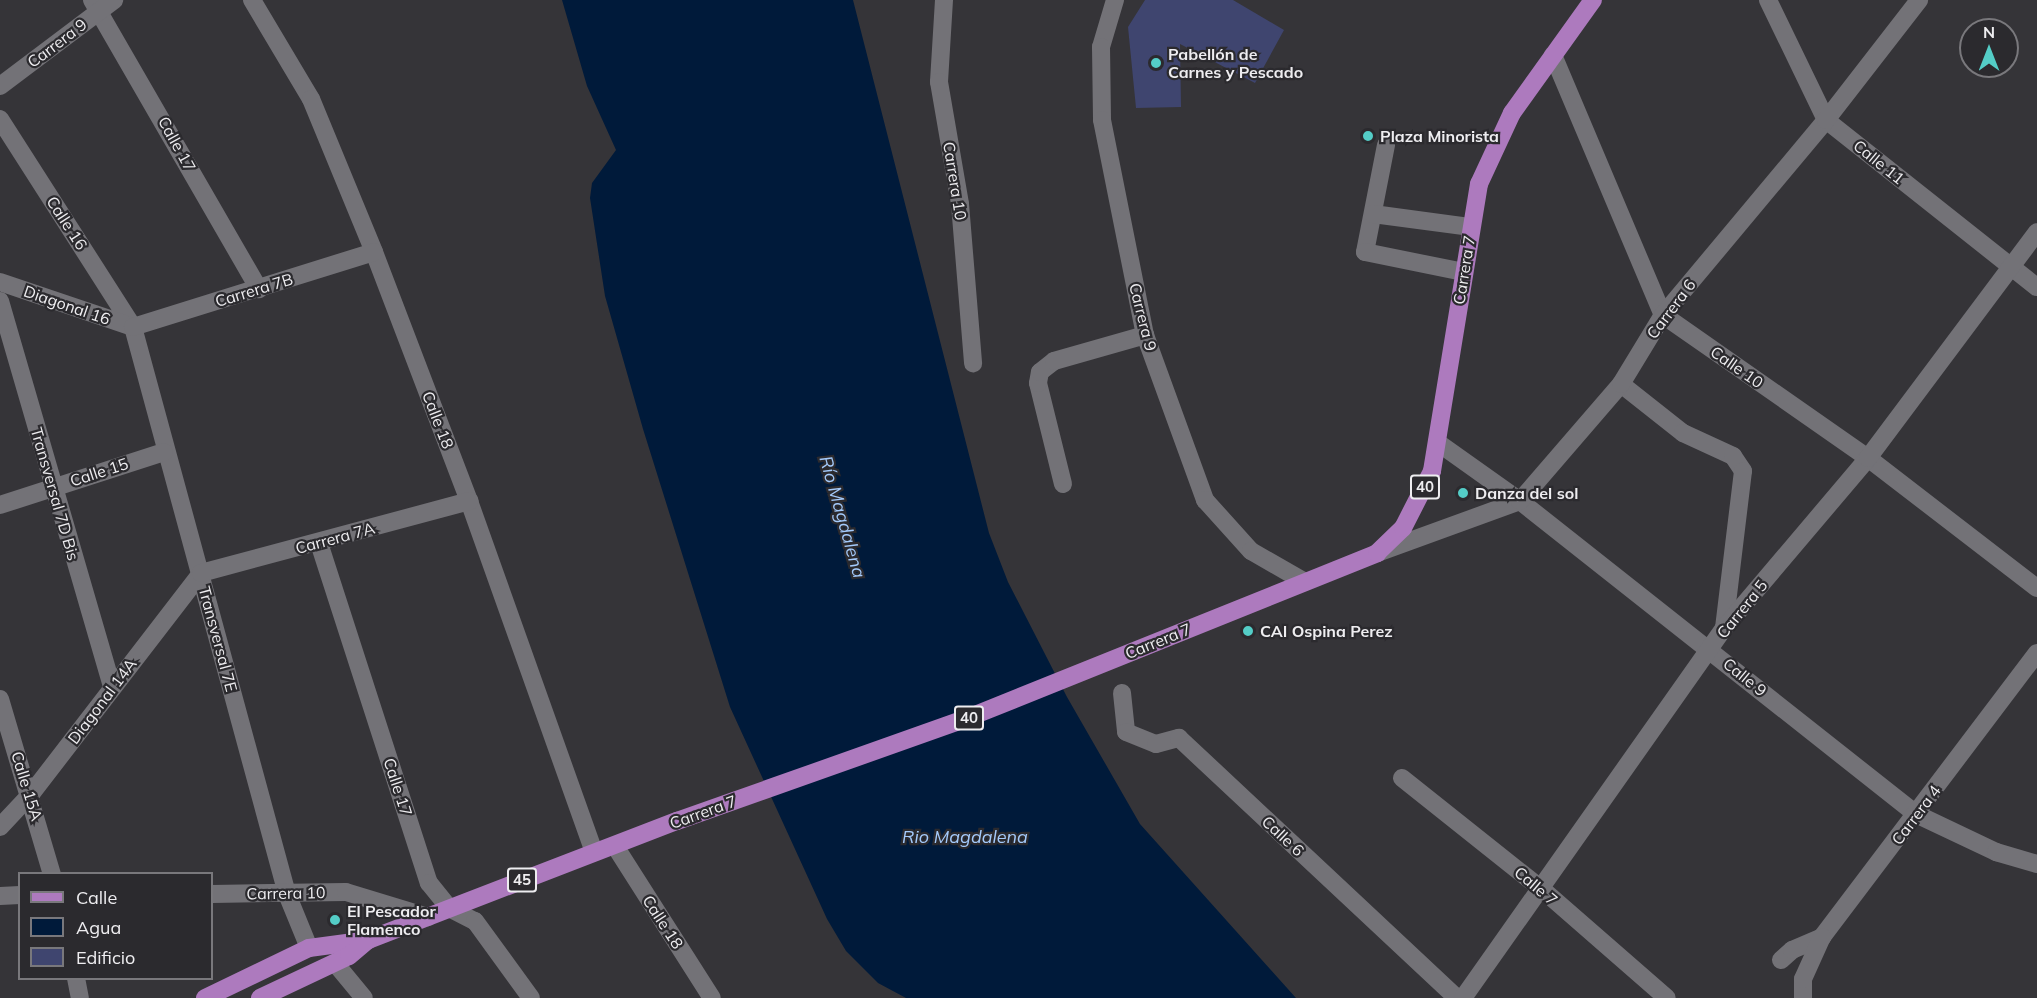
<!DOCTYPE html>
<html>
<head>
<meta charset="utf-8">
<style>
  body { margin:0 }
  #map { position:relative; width:2037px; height:998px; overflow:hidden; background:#353438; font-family:Mulish,sans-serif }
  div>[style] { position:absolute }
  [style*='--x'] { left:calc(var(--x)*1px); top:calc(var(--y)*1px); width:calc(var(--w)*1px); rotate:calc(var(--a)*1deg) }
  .water>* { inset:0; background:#001a3a }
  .building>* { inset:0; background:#3f456f }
  .minor>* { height:18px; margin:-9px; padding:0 9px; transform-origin:9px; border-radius:9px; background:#737277 }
  .major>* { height:18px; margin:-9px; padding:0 9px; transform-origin:9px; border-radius:9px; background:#ad7abe }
  .dots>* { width:16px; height:16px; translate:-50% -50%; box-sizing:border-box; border:3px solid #2b2a2e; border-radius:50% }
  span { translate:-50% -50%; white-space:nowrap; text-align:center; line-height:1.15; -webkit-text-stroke:4.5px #2b2a2e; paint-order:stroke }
  .shield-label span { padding:2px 4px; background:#2b2a2e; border:2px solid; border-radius:4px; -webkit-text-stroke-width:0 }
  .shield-label { font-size:15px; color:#eeedf0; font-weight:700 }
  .street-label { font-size:16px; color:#eeedf0 }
  .poi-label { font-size:16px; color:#eeedf0; font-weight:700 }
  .left { translate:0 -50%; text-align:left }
  .water-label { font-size:18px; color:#a4cafb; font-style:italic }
  .legend { position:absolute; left:18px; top:872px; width:195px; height:108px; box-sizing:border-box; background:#2b2a2e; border:2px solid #79787c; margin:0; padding:8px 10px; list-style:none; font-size:18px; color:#eeedf0 }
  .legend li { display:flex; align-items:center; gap:12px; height:30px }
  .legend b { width:30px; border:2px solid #79787c }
  .north { position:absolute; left:1959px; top:18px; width:60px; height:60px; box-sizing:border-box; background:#2b2a2e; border:2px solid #79787c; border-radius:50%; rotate:0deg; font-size:16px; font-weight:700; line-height:24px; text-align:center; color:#eeedf0 }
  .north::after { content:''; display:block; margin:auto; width:21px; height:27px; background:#54cdc7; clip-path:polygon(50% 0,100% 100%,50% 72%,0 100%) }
</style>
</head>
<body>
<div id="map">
  <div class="water">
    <div style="clip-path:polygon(562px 0,853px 0,989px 533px,1008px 582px,1067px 697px,1140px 824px,1296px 998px,906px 998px,878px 983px,846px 951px,827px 919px,730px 707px,643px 429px,605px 296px,590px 198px,592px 183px,616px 150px,587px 86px)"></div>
  </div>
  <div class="building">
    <div style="clip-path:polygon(1145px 0,1233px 0,1284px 30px,1255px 83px,1180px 44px,1181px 107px,1136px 108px,1128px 27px)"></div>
  </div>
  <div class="minor">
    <div style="--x:92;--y:0;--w:334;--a:60"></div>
    <div style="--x:252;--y:0;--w:115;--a:59.2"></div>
    <div style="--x:311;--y:99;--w:165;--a:67.6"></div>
    <div style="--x:374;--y:252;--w:267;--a:69.1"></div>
    <div style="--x:469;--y:501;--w:373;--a:70.4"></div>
    <div style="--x:944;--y:0;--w:82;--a:93.5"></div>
    <div style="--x:939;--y:82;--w:124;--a:80.2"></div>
    <div style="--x:960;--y:204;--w:160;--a:85.3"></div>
    <div style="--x:1115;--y:0;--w:49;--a:106.6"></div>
    <div style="--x:1101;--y:47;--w:73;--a:89.2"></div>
    <div style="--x:1102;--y:120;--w:219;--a:78.7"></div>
    <div style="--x:1145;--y:335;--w:176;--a:70"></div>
    <div style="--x:1205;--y:500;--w:69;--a:48"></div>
    <div style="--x:1251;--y:551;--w:62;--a:29.9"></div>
    <div style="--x:1768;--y:0;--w:133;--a:64.2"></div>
    <div style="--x:1826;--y:120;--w:269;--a:38.4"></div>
    <div style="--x:1553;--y:55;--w:282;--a:67.1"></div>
    <div style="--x:1663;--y:315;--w:250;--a:34.9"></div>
    <div style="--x:1868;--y:458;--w:213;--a:37.6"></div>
    <div style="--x:0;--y:86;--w:143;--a:-37"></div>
    <div style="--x:0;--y:119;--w:247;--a:57.4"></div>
    <div style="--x:133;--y:327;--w:588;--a:74.8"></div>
    <div style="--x:287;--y:894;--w:58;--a:67.8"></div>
    <div style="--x:1386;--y:145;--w:109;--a:101.1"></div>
    <div style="--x:1365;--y:252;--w:100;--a:11.5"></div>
    <div style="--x:1373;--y:214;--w:99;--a:7.6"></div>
    <div style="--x:0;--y:282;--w:140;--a:18.7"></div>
    <div style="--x:0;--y:301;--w:402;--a:73.8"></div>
    <div style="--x:133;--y:327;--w:252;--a:-17.3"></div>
    <div style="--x:1621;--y:384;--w:79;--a:38.3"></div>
    <div style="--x:1683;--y:433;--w:55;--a:24.7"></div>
    <div style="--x:1733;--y:456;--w:18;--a:56"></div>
    <div style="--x:1743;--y:471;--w:158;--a:96.9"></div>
    <div style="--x:1437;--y:442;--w:102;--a:35.4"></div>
    <div style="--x:1520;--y:501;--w:505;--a:38.32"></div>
    <div style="--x:1916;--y:814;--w:89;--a:25.4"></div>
    <div style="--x:1996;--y:852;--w:43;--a:16.3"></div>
    <div style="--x:1063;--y:484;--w:104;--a:-103.9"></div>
    <div style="--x:1038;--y:383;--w:11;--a:-80"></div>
    <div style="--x:1040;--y:372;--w:18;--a:-38"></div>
    <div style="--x:1054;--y:361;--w:95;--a:-15.9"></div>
    <div style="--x:0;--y:505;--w:172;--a:-17.9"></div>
    <div style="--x:319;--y:543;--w:357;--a:72.1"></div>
    <div style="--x:429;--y:883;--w:32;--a:51"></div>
    <div style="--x:449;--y:908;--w:29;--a:27"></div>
    <div style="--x:475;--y:921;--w:95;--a:54"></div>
    <div style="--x:1377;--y:553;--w:152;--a:-20"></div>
    <div style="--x:1520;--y:501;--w:155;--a:-49.2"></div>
    <div style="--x:1621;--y:384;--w:81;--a:-58.7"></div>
    <div style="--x:1663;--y:315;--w:254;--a:-50.1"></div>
    <div style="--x:1826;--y:120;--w:152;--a:-52.2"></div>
    <div style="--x:1122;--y:693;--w:39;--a:84"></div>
    <div style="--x:1126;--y:732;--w:32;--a:22"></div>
    <div style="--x:1156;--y:744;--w:24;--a:-15"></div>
    <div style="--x:1179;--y:738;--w:381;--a:43.1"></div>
    <div style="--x:0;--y:699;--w:183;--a:73.5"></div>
    <div style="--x:1402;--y:778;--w:180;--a:38.5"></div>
    <div style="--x:1543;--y:890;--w:164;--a:41.1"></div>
    <div style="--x:0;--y:827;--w:45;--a:-46.8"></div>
    <div style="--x:31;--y:794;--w:279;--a:-52.4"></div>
    <div style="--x:201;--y:573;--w:278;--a:-15"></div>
    <div style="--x:615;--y:846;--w:180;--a:57.5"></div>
    <div style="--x:212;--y:894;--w:134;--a:-0.9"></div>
    <div style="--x:346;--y:892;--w:86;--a:17"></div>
    <div style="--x:0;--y:896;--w:20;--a:-3"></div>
    <div style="--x:1781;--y:960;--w:15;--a:-42"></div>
    <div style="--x:1792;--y:950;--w:33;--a:-23"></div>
    <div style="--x:1822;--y:937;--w:356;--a:-52.9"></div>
    <div style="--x:335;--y:963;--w:45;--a:50.4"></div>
    <div style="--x:76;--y:978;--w:20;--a:79"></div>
    <div style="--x:1463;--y:998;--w:453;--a:-54.8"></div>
    <div style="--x:1724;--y:628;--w:223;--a:-49.7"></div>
    <div style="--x:1868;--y:458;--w:282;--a:-53.2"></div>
    <div style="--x:1803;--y:998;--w:19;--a:-90"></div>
    <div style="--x:1803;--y:979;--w:46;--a:-65.7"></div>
  </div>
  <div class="major">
    <div style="--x:205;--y:998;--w:115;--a:-25.7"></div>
    <div style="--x:309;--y:948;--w:60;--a:-7.7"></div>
    <div style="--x:368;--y:940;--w:331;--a:-21.1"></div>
    <div style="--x:677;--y:821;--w:300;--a:-19.5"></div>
    <div style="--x:960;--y:721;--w:450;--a:-21.9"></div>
    <div style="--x:1377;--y:553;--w:36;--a:-44"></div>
    <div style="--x:1403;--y:528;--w:64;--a:-63"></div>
    <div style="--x:1432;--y:471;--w:291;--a:-80.7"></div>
    <div style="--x:1479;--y:184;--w:78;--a:-65.1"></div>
    <div style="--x:1512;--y:113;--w:139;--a:-54.4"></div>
    <div style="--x:260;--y:998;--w:98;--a:-25.3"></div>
    <div style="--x:349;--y:956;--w:25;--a:-40"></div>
  </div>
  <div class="dots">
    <div style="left:1156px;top:63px;background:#54cdc7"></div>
    <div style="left:1368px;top:136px;background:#54cdc7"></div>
    <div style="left:1463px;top:493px;background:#54cdc7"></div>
    <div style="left:1248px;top:631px;background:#54cdc7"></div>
    <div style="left:335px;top:920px;background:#54cdc7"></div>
  </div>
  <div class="shield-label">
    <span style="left:1425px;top:487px">40</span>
    <span style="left:969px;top:718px">40</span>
    <span style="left:522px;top:880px">45</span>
  </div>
  <div class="street-label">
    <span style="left:57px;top:43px;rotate:-37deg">Carrera 9</span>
    <span style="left:177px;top:144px;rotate:61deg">Calle 17</span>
    <span style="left:1879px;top:162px;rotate:39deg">Calle 11</span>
    <span style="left:955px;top:181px;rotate:81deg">Carrera 10</span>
    <span style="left:67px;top:223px;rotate:57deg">Calle 16</span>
    <span style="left:1464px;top:270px;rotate:-81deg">Carrera 7</span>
    <span style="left:254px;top:290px;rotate:-17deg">Carrera 7B</span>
    <span style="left:67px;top:305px;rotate:19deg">Diagonal 16</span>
    <span style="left:1671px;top:309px;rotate:-53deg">Carrera 6</span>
    <span style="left:1143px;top:317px;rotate:76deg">Carrera 9</span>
    <span style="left:1737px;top:367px;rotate:35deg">Calle 10</span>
    <span style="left:438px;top:420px;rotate:69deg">Calle 18</span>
    <span style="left:99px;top:472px;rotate:-18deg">Calle 15</span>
    <span style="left:55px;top:494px;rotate:74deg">Transversal 7D Bis</span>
    <span style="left:335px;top:538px;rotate:-15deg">Carrera 7A</span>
    <span style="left:1742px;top:609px;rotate:-51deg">Carrera 5</span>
    <span style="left:218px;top:639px;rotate:75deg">Transversal 7E</span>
    <span style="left:1158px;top:641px;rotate:-22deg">Carrera 7</span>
    <span style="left:1745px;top:677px;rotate:39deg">Calle 9</span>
    <span style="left:102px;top:701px;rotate:-53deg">Diagonal 14A</span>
    <span style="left:27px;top:786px;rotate:73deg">Calle 15A</span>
    <span style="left:398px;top:787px;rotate:72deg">Calle 17</span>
    <span style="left:703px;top:812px;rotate:-20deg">Carrera 7</span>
    <span style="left:1916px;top:815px;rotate:-53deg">Carrera 4</span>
    <span style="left:1283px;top:836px;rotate:43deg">Calle 6</span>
    <span style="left:1536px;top:886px;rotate:40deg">Calle 7</span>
    <span style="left:286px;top:893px;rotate:-1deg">Carrera 10</span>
    <span style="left:663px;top:922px;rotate:57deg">Calle 18</span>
  </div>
  <div class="poi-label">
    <span class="left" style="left:1168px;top:63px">Pabellón de<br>Carnes y Pescado</span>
    <span class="left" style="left:1380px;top:136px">Plaza Minorista</span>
    <span class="left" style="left:1475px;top:493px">Danza del sol</span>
    <span class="left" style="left:1260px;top:631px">CAI Ospina Perez</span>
    <span class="left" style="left:347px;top:920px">El Pescador<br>Flamenco</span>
  </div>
  <div class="water-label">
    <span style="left:842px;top:517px;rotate:74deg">Río Magdalena</span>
    <span style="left:965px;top:837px">Rio Magdalena</span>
  </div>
  <ul class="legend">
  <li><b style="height:8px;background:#ad7abe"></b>Calle</li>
  <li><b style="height:16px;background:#001a3a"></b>Agua</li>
  <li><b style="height:16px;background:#3f456f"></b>Edificio</li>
  </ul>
  <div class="north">N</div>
</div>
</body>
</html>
